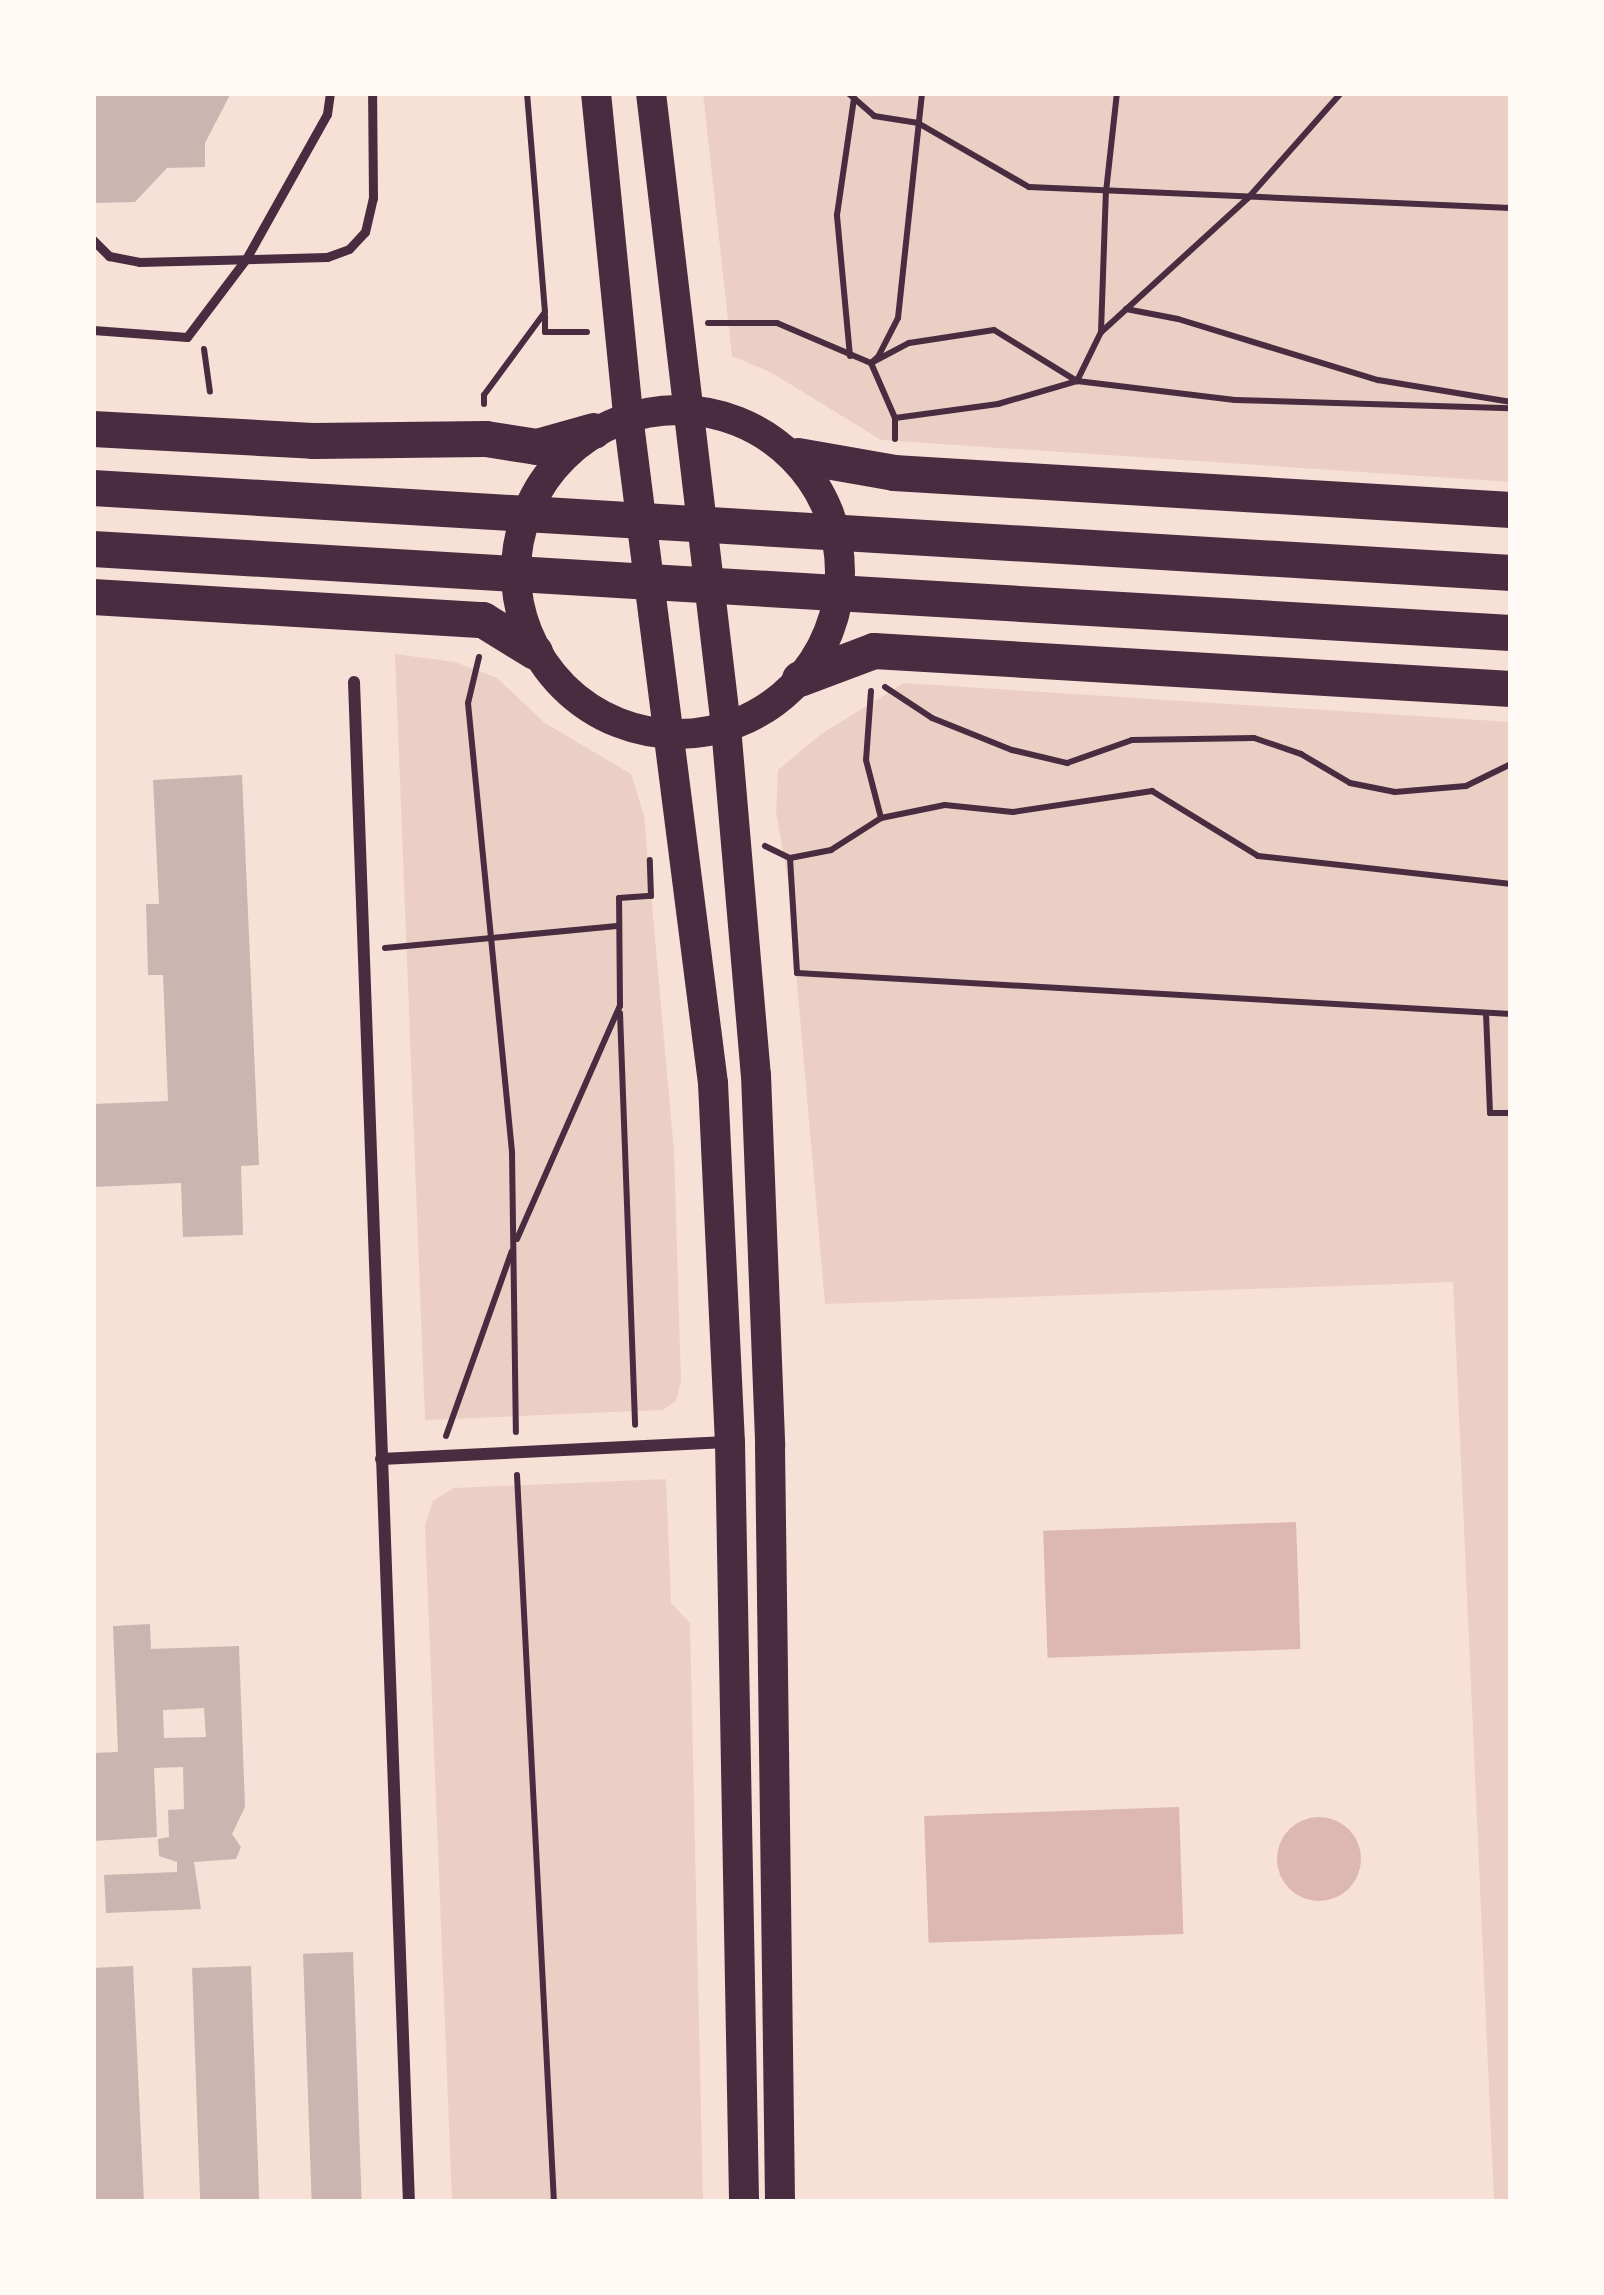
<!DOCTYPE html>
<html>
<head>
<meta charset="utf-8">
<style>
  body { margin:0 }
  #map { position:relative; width:1604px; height:2295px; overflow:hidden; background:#f7e1d7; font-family:"Golos Text",sans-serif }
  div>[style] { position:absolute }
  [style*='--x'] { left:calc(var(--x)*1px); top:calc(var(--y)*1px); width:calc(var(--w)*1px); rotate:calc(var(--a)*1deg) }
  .green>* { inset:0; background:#ebcfc5 }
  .water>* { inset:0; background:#dcb8b0; transform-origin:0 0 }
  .round { border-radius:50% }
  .building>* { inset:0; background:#ccb4b1; transform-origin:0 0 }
  .path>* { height:6px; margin:-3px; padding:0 3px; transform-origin:3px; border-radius:3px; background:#4a2c40 }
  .service>* { height:9px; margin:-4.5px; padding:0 4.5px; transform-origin:4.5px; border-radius:4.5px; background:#4a2c40 }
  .minor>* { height:12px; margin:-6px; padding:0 6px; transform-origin:6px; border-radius:6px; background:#4a2c40 }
  .primary>* { height:30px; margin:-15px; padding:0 15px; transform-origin:15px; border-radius:15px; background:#4a2c40 }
  .primary>.ring { margin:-15px; padding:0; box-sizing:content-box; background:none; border:30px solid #4a2c40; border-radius:50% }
  .motorway>* { height:36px; margin:-18px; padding:0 18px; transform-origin:18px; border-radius:18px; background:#4a2c40 }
  span { translate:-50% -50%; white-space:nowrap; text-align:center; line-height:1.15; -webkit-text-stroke:9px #fffaf5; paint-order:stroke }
  .frame { position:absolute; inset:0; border:96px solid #fffaf5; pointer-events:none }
</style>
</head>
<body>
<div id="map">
  <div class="green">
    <div style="clip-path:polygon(703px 93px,1511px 93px,1511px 482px,881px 440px,772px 373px,732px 356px)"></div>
    <div style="clip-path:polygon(395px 654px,455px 662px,497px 678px,545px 723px,631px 774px,644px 815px,674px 1151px,681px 1381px,676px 1401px,663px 1410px,425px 1420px)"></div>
    <div style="clip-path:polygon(904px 683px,1511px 722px,1511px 2202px,1494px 2202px,1453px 1282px,825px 1304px,788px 880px,776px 812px,778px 770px,821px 734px)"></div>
    <div style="clip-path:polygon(666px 1479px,671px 1603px,690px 1623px,703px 2202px,452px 2202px,425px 1525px,433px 1501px,454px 1488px)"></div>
  </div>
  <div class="water">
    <div style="left:1296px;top:1522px;width:127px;height:253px;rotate:88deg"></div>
    <div style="left:1179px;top:1807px;width:127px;height:255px;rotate:88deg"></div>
    <div class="round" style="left:1277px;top:1817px;width:84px;height:84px"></div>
  </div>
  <div class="building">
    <div style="clip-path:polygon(93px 93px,231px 93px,205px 143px,205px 167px,167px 168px,135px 202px,93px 203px)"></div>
    <div style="clip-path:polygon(242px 775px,259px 1165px,241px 1166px,243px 1235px,183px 1237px,181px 1183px,93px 1187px,93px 1104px,168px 1101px,163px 975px,148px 975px,146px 904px,159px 904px,153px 780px)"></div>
    <div style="clip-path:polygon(evenodd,150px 1624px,151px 1649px,239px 1646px,245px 1807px,232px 1834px,241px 1847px,236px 1859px,194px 1862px,201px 1909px,106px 1913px,104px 1875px,177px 1872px,177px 1862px,159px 1856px,158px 1839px,169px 1837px,168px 1810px,184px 1809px,183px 1767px,154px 1768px,157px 1837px,93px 1841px,93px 1753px,118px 1752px,113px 1626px,150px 1624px,204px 1708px,206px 1737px,164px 1738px,163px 1710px,204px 1708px)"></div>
    <div style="left:353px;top:1952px;width:250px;height:50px;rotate:88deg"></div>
    <div style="clip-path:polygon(133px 1966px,144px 2202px,93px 2202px,93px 1968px)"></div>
    <div style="left:251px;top:1966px;width:236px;height:59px;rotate:88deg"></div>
  </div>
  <div class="path">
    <div style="--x:848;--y:93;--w:35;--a:41"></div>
    <div style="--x:874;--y:116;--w:45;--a:9"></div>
    <div style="--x:918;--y:123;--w:128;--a:30"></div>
    <div style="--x:1029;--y:187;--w:482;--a:2.5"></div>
    <div style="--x:1341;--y:93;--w:140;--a:131.5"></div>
    <div style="--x:1248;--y:198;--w:199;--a:137.6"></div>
    <div style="--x:1101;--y:332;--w:55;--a:116.1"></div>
    <div style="--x:1077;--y:381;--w:159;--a:6.9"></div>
    <div style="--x:1235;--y:400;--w:276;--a:1.7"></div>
    <div style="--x:1126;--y:309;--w:53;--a:10.9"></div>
    <div style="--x:1178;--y:319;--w:209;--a:17"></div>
    <div style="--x:1378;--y:380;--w:135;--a:9.4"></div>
    <div style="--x:545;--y:316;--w:16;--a:90"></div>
    <div style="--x:545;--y:332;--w:42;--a:0"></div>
    <div style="--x:708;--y:323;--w:69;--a:0"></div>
    <div style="--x:777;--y:323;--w:102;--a:23.1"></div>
    <div style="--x:871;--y:363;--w:9;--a:-41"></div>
    <div style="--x:878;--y:357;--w:44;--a:-62.9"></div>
    <div style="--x:898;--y:318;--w:226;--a:-83.9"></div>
    <div style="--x:1101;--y:332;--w:140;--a:-88"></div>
    <div style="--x:1106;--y:192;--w:100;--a:-83.7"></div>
    <div style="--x:204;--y:349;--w:43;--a:82.1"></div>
    <div style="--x:850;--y:356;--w:142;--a:-95.3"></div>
    <div style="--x:837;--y:215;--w:118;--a:-81.7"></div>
    <div style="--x:484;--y:404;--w:9;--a:-90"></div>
    <div style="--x:484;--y:395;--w:103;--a:-53.7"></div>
    <div style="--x:545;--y:312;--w:220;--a:-94.7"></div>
    <div style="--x:895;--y:418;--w:104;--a:-7.7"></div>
    <div style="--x:998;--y:404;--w:82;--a:-16.2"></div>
    <div style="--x:895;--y:439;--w:21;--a:-90"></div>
    <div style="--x:895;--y:418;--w:60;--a:-113.6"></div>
    <div style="--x:871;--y:363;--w:43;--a:-27.8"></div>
    <div style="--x:909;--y:343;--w:86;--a:-8.7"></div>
    <div style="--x:994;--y:330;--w:97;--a:31.6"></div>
    <div style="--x:479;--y:657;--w:47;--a:103.4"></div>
    <div style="--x:468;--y:703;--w:452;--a:84.4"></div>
    <div style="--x:512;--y:1153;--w:279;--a:89.2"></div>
    <div style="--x:885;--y:687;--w:56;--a:33.4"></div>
    <div style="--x:932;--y:718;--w:86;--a:21.8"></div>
    <div style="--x:1012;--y:750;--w:57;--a:13.3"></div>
    <div style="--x:1067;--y:763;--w:69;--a:-19.5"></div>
    <div style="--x:1132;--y:740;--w:122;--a:-0.9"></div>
    <div style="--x:1254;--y:738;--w:50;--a:18.8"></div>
    <div style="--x:1301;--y:754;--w:57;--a:30.6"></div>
    <div style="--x:1350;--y:783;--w:46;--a:11.3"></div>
    <div style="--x:1395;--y:792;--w:71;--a:-4.8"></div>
    <div style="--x:1466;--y:786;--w:50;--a:-26.1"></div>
    <div style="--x:871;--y:691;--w:69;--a:94.1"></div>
    <div style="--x:866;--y:760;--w:60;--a:75.5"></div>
    <div style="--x:765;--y:846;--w:28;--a:26"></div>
    <div style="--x:790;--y:858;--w:42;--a:-11"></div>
    <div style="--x:831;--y:850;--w:59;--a:-32.6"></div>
    <div style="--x:881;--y:818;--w:65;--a:-11.5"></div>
    <div style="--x:945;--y:805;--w:68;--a:5.9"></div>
    <div style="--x:1013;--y:812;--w:141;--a:-8.6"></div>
    <div style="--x:1152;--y:791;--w:124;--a:31.5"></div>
    <div style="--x:1258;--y:856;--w:255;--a:6.3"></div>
    <div style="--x:790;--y:858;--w:115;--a:86.5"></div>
    <div style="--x:797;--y:973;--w:715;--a:3.29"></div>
    <div style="--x:385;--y:948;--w:233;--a:-5.4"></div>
    <div style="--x:620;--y:1013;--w:412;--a:87.9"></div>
    <div style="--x:1486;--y:1013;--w:100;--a:87.7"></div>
    <div style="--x:1490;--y:1113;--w:21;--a:0"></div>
    <div style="--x:517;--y:1239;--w:255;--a:-66.2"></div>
    <div style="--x:620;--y:1006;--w:108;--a:-90.5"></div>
    <div style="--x:619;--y:898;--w:32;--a:-4"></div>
    <div style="--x:651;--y:896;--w:36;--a:-92"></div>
    <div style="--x:446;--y:1436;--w:196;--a:-70.4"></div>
    <div style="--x:517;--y:1475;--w:728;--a:87.09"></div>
  </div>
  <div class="service">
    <div style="--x:93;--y:240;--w:23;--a:45"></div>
    <div style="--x:109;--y:256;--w:31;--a:11"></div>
    <div style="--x:139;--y:262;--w:188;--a:-1.5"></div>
    <div style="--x:327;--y:257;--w:23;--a:-20"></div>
    <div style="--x:349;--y:249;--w:23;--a:-47"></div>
    <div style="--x:365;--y:232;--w:35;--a:-77"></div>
    <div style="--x:373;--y:198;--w:105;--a:-90.5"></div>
    <div style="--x:93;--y:330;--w:94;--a:4.3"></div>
    <div style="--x:187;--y:337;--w:98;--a:-52.9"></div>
    <div style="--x:246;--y:259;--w:166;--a:-60.8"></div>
    <div style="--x:327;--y:114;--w:21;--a:-82"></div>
  </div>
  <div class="minor">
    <div style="--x:354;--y:682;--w:1521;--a:87.93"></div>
    <div style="--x:381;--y:1459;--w:346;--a:-2.8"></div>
  </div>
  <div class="primary">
    <div style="--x:596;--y:93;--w:325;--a:84.3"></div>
    <div style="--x:628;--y:416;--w:672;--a:82.74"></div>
    <div style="--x:713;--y:1083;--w:359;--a:87.3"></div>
    <div style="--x:730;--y:1442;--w:760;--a:88.94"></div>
    <div style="--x:651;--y:93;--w:638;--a:83.25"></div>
    <div style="--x:726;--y:727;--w:349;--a:85.1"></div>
    <div style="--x:756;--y:1075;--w:371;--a:87.8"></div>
    <div style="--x:770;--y:1446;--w:756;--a:89.24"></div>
    <div class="ring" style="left:516px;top:410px;width:294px;height:294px"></div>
  </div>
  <div class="motorway">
    <div style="--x:93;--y:429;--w:220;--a:3.1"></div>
    <div style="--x:313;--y:441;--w:173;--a:-0.7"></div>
    <div style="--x:486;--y:439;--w:52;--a:8.9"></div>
    <div style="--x:537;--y:447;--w:59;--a:-15.7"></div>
    <div style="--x:798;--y:456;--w:97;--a:10"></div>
    <div style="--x:894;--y:473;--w:618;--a:3.43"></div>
    <div style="--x:93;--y:488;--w:1421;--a:3.43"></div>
    <div style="--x:93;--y:549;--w:1420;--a:3.39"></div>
    <div style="--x:93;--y:597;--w:391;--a:3.4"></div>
    <div style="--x:483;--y:620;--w:61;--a:31.6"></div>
    <div style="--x:800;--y:679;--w:79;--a:-20.7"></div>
    <div style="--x:874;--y:651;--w:638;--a:3.41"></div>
  </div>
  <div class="frame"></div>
</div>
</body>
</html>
